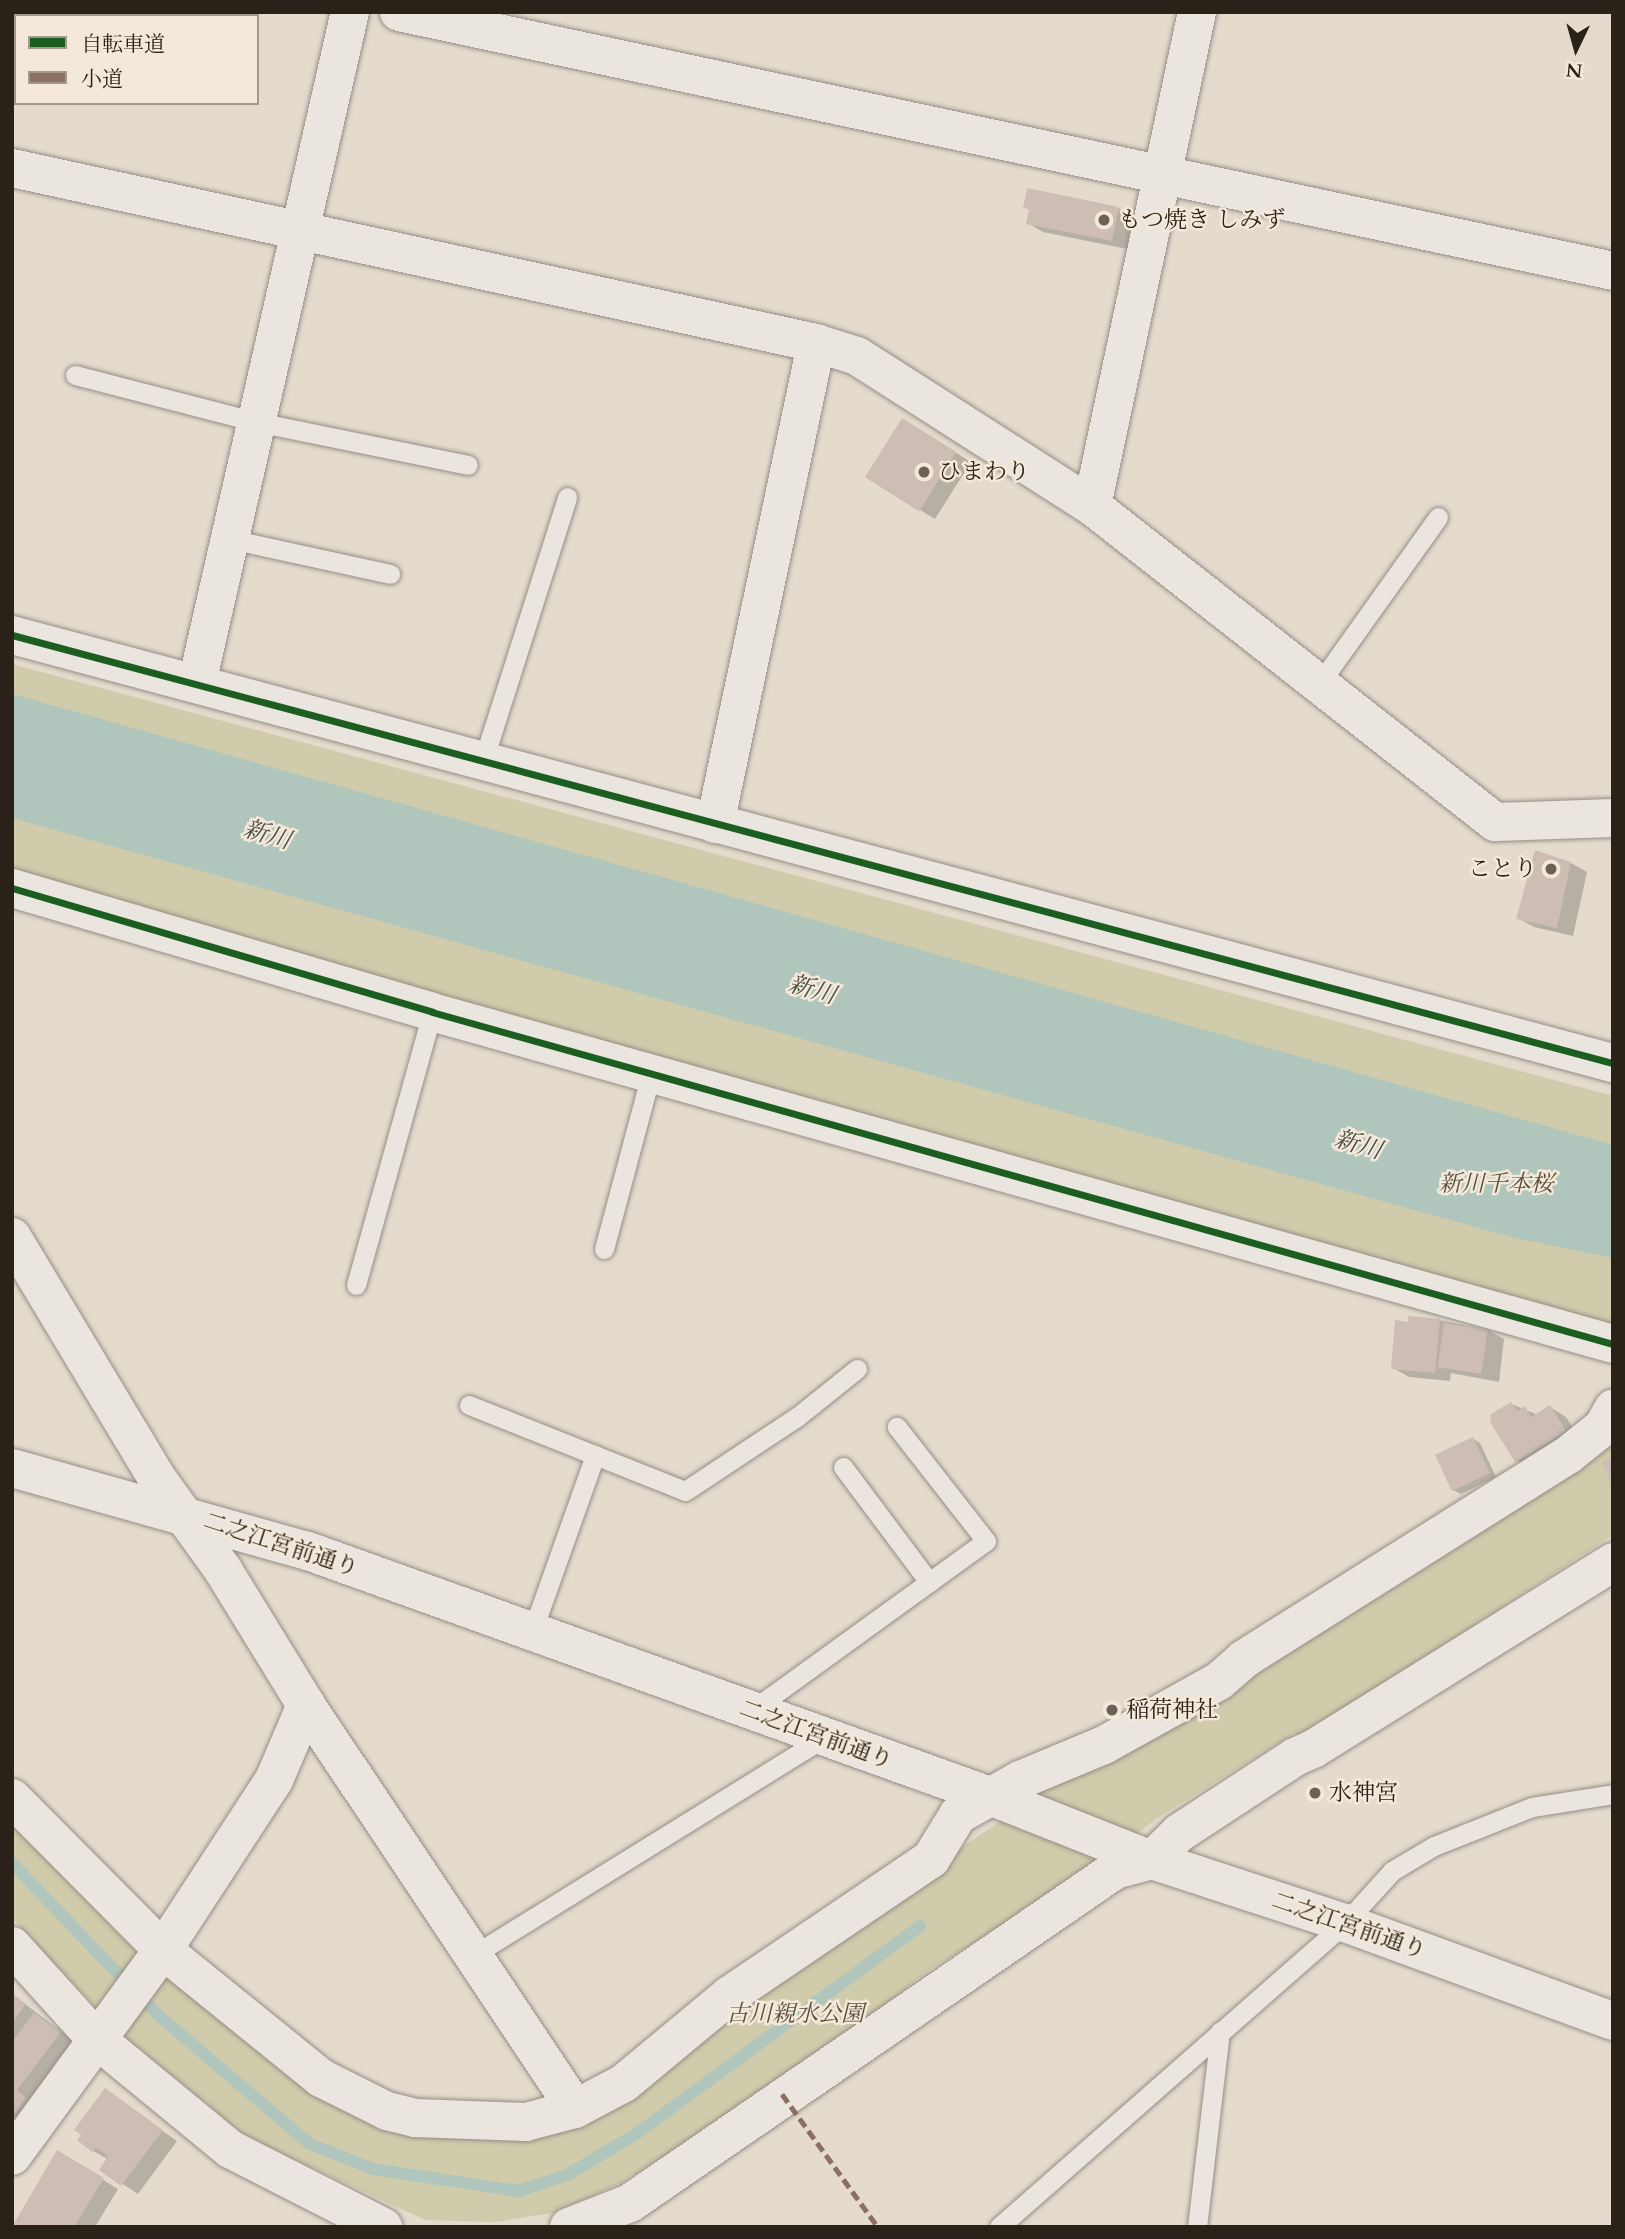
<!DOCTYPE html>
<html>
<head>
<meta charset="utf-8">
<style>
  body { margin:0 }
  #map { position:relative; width:1625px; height:2239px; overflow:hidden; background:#e4dbcd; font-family:Cardo,"Noto Serif JP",serif }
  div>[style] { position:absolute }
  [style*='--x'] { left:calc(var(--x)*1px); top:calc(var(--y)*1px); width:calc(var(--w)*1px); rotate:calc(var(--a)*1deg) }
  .green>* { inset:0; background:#d0cbab }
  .water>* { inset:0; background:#b0c5bc }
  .shadow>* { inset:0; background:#0003 }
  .stream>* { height:12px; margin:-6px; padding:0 6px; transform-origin:6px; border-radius:6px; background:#b0c5bc }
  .building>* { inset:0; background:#cdbdb4; transform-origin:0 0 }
  .roads { filter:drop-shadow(0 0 2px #948e86) drop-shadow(0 0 2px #948e86) }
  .lane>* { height:19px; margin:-9.5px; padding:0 9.5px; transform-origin:9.5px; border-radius:9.5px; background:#eae5de }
  .street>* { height:38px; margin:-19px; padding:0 19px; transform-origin:19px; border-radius:19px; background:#eae5de }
  .secondary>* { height:38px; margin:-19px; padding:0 19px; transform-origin:19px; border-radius:19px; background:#eae5de }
  .quiet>* { height:5px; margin-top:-2.5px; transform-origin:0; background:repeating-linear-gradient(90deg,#8d6e63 0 10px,transparent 0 15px) }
  .cycleway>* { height:7px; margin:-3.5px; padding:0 3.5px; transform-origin:3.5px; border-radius:3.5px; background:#1b5e20 }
  .dots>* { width:19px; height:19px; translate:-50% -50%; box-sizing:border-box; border:4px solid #f3e8d9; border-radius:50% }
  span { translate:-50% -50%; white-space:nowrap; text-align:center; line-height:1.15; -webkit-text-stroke:5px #f3e8d9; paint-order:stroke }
  .poi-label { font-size:23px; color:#2a2118 }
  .left { translate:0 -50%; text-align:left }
  .right { translate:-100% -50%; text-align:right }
  .park-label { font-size:23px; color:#57503c; font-style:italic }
  .street-label { font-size:23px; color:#2a2118 }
  .water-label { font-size:24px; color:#4b5047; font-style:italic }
  .frame { position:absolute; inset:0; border:14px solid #2a2118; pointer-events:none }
  .legend { position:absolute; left:14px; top:14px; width:245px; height:91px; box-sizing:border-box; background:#f3e8d9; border:2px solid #a3988c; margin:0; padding:9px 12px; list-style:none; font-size:21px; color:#2a2118 }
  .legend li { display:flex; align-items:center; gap:14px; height:35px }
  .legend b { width:35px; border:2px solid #a3988c }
  .north { position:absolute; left:1541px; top:14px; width:70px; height:70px; -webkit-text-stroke:5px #f3e8d9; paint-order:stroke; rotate:185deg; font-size:19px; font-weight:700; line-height:28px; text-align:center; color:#2a2118 }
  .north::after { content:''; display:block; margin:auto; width:24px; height:32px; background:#2a2118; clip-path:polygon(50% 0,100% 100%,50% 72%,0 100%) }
</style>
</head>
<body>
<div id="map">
  <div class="green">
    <div style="clip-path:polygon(12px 664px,1613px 1096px,1613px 1337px,12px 875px)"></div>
    <div style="clip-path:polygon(1613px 1441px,1613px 1535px,1303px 1736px,1294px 1733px,1156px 1819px,1086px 1873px,928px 1971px,778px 2086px,621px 2183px,553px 2213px,494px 2222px,425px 2220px,248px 2138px,118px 2031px,12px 1918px,12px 1812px,300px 2082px,549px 2128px,1055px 1784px)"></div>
  </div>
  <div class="water">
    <div style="clip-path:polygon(12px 694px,1613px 1145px,1613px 1258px,1511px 1237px,12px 818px)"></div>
  </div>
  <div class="shadow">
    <div style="clip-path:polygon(1025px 207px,1118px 208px,1134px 217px,1127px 249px,1043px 232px,1028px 223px,1030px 210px)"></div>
    <div style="clip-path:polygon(918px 430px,971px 462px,935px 519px,867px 478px)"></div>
    <div style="clip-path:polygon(1571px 863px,1587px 872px,1573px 936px,1534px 927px,1518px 918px)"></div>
    <div style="clip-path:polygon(1439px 1320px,1488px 1330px,1504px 1339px,1499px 1382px,1451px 1373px,1450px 1381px,1409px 1377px,1393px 1368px)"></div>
    <div style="clip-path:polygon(1511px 1404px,1538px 1415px,1550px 1407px,1566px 1417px,1581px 1440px,1532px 1470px,1516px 1460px)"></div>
    <div style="clip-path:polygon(1473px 1439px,1480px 1443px,1496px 1477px,1461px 1494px,1453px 1490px)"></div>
    <div style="clip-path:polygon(12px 1994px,75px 2042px,12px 2135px)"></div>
    <div style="clip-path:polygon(106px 2091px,177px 2141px,138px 2194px,101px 2170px,108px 2159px,93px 2151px)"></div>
    <div style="clip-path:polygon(58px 2152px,118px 2189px,95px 2227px,12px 2227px)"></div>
  </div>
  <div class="stream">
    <div style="--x:12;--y:1863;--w:209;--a:46.2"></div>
    <div style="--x:157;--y:2014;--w:201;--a:40.4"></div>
    <div style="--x:310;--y:2144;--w:68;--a:21.6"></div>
    <div style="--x:373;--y:2169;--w:147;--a:8.6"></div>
    <div style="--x:518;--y:2191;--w:52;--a:-18.1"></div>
    <div style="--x:567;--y:2175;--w:80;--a:-30.7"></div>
    <div style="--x:636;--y:2134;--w:352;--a:-36.2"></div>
  </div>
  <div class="building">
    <div style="clip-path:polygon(1027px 188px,1119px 207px,1112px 241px,1026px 224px,1029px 209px,1023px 208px)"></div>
    <div style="left:902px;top:418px;width:64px;height:70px;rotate:32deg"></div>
    <div style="clip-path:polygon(1535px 850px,1571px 862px,1557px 928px,1516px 919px)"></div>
    <div style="clip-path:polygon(1408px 1316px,1440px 1319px,1435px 1373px,1391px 1369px,1395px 1320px,1408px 1322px)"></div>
    <div style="left:1444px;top:1323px;width:44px;height:45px;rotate:8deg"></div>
    <div style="clip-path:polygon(1511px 1402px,1517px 1411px,1525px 1406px,1531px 1417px,1550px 1405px,1566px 1431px,1515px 1462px,1490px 1422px,1491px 1414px)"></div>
    <div style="left:1473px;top:1437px;width:40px;height:42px;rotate:65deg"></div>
    <div style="clip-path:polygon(1613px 1456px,1613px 1488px,1602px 1462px)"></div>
    <div style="clip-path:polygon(12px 1993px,26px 2004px,12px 2023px)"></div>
    <div style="clip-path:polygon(34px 2013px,61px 2032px,17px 2090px,26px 2098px,12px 2117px,12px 2042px)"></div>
    <div style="clip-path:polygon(105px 2088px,163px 2130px,121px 2186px,99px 2170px,108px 2156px,96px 2148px,92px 2152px,77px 2140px,81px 2135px,74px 2130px)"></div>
    <div style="clip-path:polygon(57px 2150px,104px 2178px,74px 2227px,12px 2227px)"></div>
  </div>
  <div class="roads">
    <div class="lane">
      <div style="--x:75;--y:375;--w:188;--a:14.5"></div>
      <div style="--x:257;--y:422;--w:215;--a:11.5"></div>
      <div style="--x:230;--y:539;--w:164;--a:12.3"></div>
      <div style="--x:1319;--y:684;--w:205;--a:-54.5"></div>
      <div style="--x:483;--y:761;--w:277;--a:-72.3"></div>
      <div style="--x:604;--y:1249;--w:181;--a:-75"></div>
      <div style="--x:356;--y:1285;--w:283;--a:-74.4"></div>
      <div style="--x:469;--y:1405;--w:232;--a:21.7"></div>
      <div style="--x:685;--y:1491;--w:134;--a:-33.5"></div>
      <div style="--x:797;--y:1417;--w:77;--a:-38.7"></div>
      <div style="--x:843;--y:1467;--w:144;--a:53.2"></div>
      <div style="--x:532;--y:1632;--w:188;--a:-70.4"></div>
      <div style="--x:751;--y:1711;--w:290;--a:-35.9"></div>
      <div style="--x:986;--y:1541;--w:145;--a:-128"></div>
      <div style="--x:475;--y:1954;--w:408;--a:-31.8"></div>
      <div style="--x:999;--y:2227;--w:461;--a:-41.3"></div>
      <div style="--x:1345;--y:1923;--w:70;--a:-47.9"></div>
      <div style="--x:1392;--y:1871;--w:49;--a:-30.8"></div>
      <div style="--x:1434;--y:1846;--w:105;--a:-21.7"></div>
      <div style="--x:1532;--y:1807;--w:82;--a:-9.1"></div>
      <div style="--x:1197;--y:2227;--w:197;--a:-83.3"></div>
    </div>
    <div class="street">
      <div style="--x:399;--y:12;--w:1241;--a:12.04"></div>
      <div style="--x:12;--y:168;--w:823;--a:12.28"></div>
      <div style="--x:816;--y:343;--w:43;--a:17.6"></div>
      <div style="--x:857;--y:356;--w:279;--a:32.6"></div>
      <div style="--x:1092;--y:506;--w:512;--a:38.1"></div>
      <div style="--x:1495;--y:822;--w:118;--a:-1.9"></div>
      <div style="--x:1092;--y:506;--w:505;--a:-78"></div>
      <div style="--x:12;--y:635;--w:1657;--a:14.97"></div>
      <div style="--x:197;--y:683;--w:688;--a:-77.16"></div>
      <div style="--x:715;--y:824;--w:491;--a:-78.1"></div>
      <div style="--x:12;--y:888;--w:438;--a:16.4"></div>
      <div style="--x:432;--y:1012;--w:1227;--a:15.7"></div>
      <div style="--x:12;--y:1237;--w:280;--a:59"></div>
      <div style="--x:156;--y:1477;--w:115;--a:54.2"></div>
      <div style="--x:223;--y:1570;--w:158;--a:58.4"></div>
      <div style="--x:306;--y:1705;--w:485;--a:56.3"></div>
      <div style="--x:12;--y:1798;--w:214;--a:45.2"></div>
      <div style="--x:163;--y:1950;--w:203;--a:39"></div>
      <div style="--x:321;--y:2078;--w:74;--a:26.6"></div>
      <div style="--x:387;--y:2111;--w:29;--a:14"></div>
      <div style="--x:415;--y:2118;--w:111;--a:2.1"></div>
      <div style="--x:526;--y:2122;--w:51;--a:-14.9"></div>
      <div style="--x:575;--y:2109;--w:55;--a:-28"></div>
      <div style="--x:624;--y:2083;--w:138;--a:-39.7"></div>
      <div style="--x:730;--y:1995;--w:243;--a:-34.1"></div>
      <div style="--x:931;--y:1859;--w:52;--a:-58.5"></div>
      <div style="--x:958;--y:1815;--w:71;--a:-29.4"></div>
      <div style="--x:1020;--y:1780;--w:91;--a:-22.6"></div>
      <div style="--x:1104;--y:1745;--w:132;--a:-29.1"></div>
      <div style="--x:1219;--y:1681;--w:33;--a:-41"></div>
      <div style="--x:1244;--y:1659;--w:383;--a:-32.2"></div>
      <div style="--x:1568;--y:1455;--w:45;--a:-38.7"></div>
      <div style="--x:1603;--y:1427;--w:21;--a:-61"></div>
      <div style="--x:12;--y:1946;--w:124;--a:47.9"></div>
      <div style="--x:95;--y:2038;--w:175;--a:39.4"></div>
      <div style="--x:230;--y:2149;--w:172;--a:27"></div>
      <div style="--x:12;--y:2156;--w:255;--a:-53.8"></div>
      <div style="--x:163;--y:1950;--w:203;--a:-56.9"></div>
      <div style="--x:274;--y:1780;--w:82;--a:-66.9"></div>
      <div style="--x:569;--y:2227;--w:66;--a:-21.5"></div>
      <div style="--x:630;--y:2203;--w:588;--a:-34.47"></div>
      <div style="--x:1115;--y:1870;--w:38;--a:-15"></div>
      <div style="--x:1152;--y:1860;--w:38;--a:-45"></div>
      <div style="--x:1179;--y:1833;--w:139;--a:-33.2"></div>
      <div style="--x:1295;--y:1757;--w:20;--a:-24"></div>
      <div style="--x:1313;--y:1749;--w:354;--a:-31.9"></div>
    </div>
    <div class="secondary">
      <div style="--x:12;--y:1468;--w:307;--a:15.7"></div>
      <div style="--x:308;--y:1551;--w:725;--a:19.76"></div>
      <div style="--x:990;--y:1796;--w:174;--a:21.6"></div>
      <div style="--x:1152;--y:1860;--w:203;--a:18.1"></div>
      <div style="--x:1345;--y:1923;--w:285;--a:20.1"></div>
    </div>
  </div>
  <div class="quiet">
    <div style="--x:782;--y:2094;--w:164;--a:54.2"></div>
  </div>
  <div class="cycleway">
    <div style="--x:12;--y:635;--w:1657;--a:14.97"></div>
    <div style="--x:12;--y:888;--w:438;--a:16.4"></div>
    <div style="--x:432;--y:1012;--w:1227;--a:15.7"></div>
  </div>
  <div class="dots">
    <div style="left:1104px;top:220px;background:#6b6257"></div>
    <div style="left:924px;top:472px;background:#6b6257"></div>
    <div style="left:1551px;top:869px;background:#6b6257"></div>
    <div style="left:1112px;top:1710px;background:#6b6257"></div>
    <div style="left:1315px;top:1793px;background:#6b6257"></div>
  </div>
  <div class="poi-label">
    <span class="left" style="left:1118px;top:220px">もつ焼き しみず</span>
    <span class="left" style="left:938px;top:472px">ひまわり</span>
    <span class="right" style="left:1537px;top:869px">ことり</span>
    <span class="left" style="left:1126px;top:1710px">稲荷神社</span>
    <span class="left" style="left:1329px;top:1793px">水神宮</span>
  </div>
  <div class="park-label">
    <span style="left:1496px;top:1184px">新川千本桜</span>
    <span style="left:795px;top:2014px">古川親水公園</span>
  </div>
  <div class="street-label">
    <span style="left:281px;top:1545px;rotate:18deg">二之江宮前通り</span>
    <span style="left:816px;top:1735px;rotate:20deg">二之江宮前通り</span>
    <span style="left:1349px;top:1926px;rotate:19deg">二之江宮前通り</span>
  </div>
  <div class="water-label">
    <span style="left:267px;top:835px;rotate:16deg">新川</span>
    <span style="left:812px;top:990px;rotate:16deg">新川</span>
    <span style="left:1358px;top:1145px;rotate:16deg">新川</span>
  </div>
  <div class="frame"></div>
  <ul class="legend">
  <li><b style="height:9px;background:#1b5e20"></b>自転車道</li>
  <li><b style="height:9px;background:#8d6e63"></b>小道</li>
  </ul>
  <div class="north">N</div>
</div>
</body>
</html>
